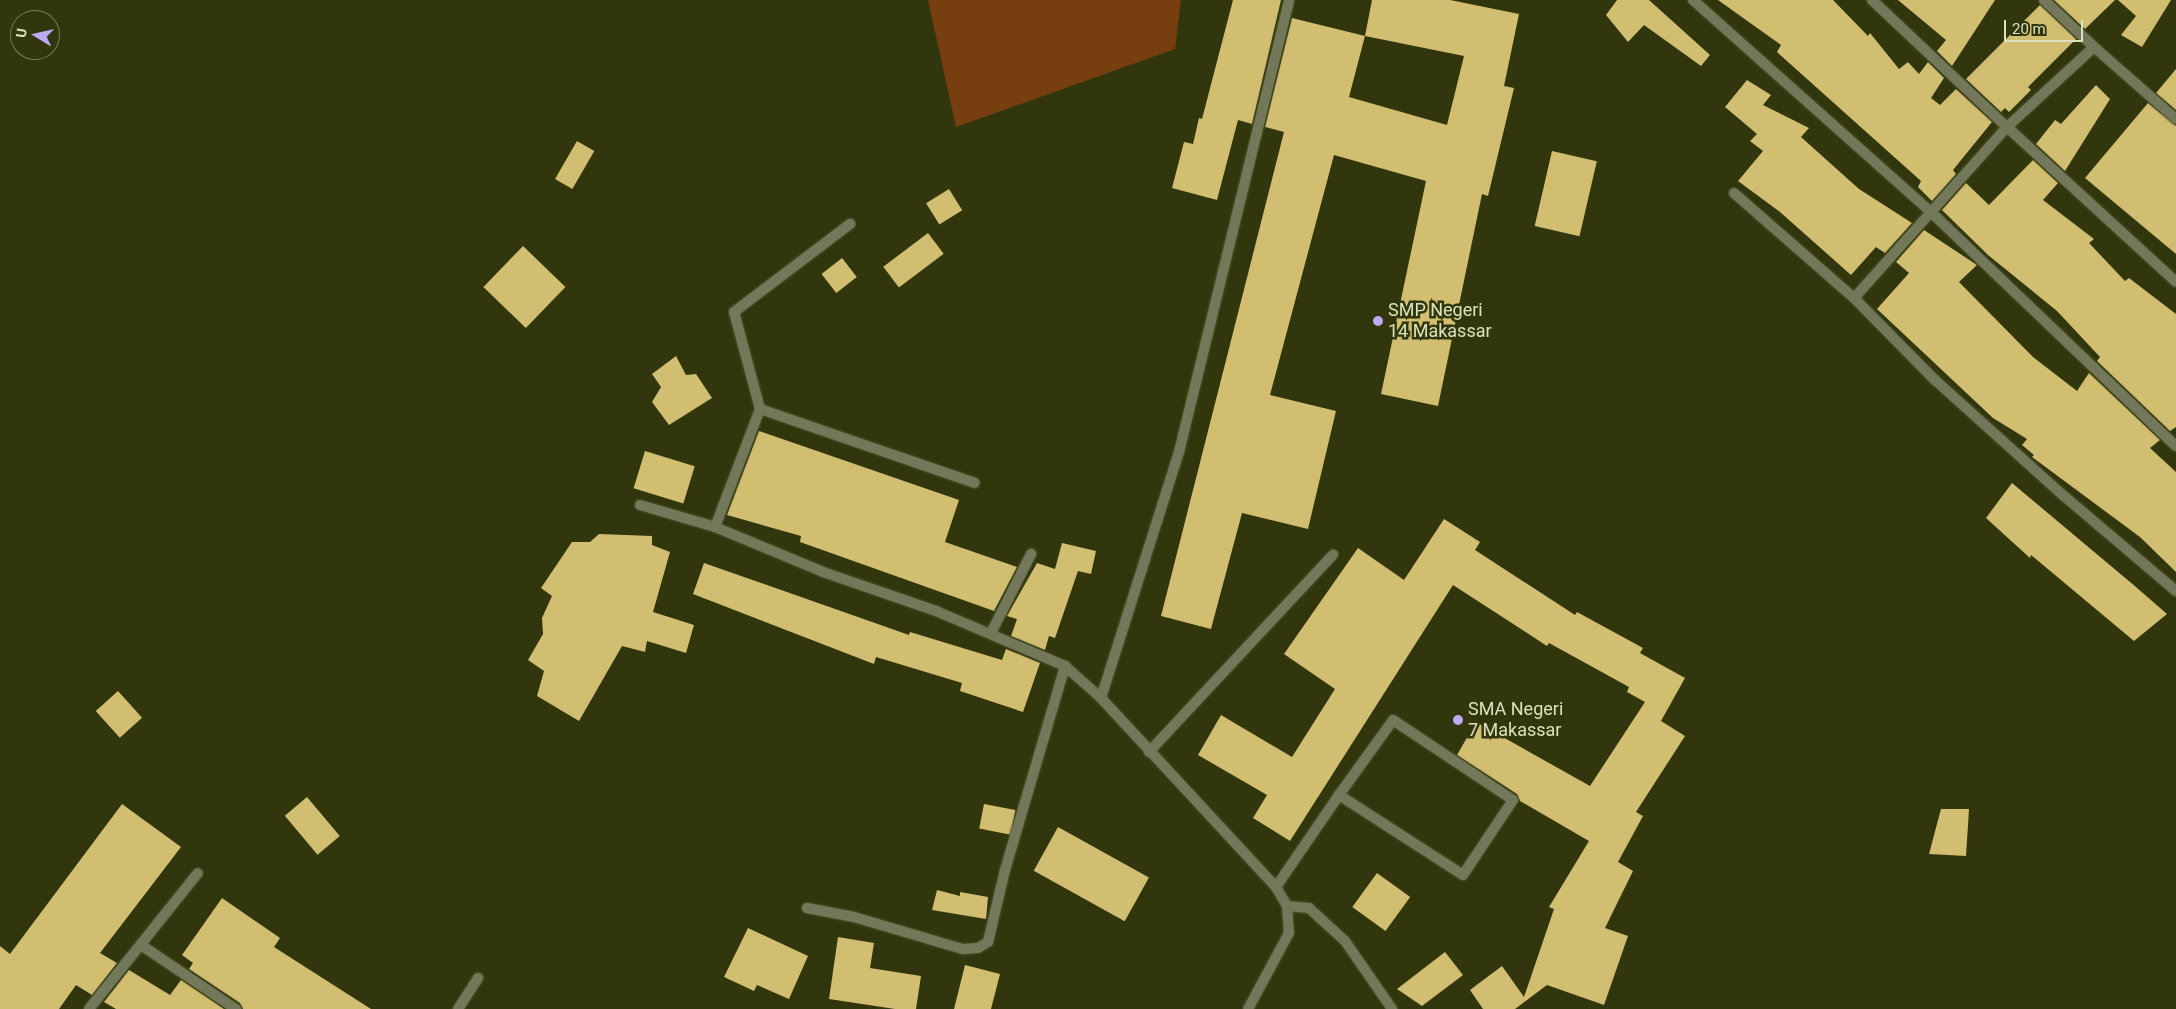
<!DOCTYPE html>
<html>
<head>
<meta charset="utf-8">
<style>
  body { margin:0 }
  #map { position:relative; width:2176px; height:1009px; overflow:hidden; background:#31360d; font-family:Roboto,sans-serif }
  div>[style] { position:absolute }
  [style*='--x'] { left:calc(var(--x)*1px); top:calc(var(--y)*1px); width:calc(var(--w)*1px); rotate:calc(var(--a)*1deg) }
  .green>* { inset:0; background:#773f0f }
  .building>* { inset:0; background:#d2be70; transform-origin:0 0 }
  .roads { filter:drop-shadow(0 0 1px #50552c) drop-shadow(0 0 1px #50552c) }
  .lane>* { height:10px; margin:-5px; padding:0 5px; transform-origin:5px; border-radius:5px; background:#73785a }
  .street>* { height:10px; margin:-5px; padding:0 5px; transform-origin:5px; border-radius:5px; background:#73785a }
  .dots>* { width:14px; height:14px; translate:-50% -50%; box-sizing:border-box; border:2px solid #31360d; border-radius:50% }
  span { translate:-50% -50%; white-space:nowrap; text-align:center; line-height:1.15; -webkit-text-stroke:5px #31360d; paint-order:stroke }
  .poi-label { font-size:18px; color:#dbe1bc }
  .left { translate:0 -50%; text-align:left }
  .north { position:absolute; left:10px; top:10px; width:50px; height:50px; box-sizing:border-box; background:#31360d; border:1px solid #757a53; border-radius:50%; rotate:279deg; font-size:14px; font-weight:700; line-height:20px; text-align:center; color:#dbe1bc }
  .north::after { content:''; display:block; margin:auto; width:18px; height:22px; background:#bda9f5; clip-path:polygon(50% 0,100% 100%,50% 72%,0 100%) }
  .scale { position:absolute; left:2004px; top:20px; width:79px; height:22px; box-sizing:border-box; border:2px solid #dbe1bc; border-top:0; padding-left:6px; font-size:15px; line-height:18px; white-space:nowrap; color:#dbe1bc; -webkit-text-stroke:4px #31360d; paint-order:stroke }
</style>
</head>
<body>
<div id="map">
  <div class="green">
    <div style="clip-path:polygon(928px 0,1181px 0,1175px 49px,956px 127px)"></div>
  </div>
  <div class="building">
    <div style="clip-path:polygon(1233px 0,1281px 0,1252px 124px,1238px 120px,1217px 200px,1172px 188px,1184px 142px,1193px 144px,1199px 118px,1202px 119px)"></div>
    <div style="clip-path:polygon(evenodd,1372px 0,1450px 0,1519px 14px,1504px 86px,1514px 88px,1488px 196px,1482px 194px,1438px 406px,1381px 394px,1426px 181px,1334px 155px,1270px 395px,1336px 411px,1308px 529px,1242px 513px,1211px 629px,1161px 616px,1284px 132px,1265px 127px,1292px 18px,1365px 36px,1372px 0,1365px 36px,1464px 56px,1447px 125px,1349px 97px,1365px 36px)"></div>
    <div style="clip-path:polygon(1617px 0,1649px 0,1710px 55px,1701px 66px,1644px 25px,1628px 42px,1606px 15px)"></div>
    <div style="clip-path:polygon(1718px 0,1833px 0,1868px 36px,1870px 33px,1899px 69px,1908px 62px,1919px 74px,1928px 62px,1944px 78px,1931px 98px,1940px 105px,1956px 89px,1992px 122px,1953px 170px,1956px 174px,1932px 201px,1918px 187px,1921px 181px,1777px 52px,1781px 45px)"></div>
    <div style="clip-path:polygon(1898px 0,1995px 0,1952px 66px,1937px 51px,1946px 40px)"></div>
    <div style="clip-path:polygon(2054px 0,2115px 0,2085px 29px)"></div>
    <div style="clip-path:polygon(2118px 0,2171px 0,2142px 47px,2121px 35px,2136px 16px)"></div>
    <div style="clip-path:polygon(2040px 5px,2076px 39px,2028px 87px,2031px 90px,2009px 112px,2005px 108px,2001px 112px,1966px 79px)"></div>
    <div style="clip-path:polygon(2176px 69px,2176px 110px,2156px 93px)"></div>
    <div style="clip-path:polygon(1747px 80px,1771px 95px,1763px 105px,1809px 128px,1801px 137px,1859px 189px,1912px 223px,1885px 253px,1876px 247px,1851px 275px,1780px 212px,1738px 181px,1763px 151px,1750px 141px,1757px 134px,1725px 107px)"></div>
    <div style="clip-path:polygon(2096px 85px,2110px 99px,2065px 171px,2036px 144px,2055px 120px,2061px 124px)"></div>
    <div style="clip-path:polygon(2148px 103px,2176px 126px,2176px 254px,2085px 178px)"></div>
    <div style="left:577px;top:141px;width:20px;height:44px;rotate:30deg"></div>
    <div style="left:1552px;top:151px;width:46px;height:77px;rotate:13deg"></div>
    <div style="clip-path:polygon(2033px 160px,2058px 183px,2043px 200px,2094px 239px,2089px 243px,2125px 281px,2129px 278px,2176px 314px,2176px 427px,2170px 431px,2097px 361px,2100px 357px,2057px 311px,1988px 255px,1942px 210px,1966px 183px,1989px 205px)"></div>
    <div style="left:949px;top:189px;width:25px;height:27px;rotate:58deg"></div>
    <div style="clip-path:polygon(1924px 230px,1977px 265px,1959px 282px,2033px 357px,2077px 391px,2089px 373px,2160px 440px,2150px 448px,2176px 472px,2176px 572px,2140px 537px,2032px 457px,2034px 455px,2022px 445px,2027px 439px,1993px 418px,1877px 309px,1909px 273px,1896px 262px)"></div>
    <div style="left:928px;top:233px;width:26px;height:56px;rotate:53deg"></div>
    <div style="left:523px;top:246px;width:59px;height:57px;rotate:44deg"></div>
    <div style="left:842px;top:258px;width:24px;height:26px;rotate:52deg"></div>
    <div style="clip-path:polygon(676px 356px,686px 375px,696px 374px,712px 398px,669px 425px,652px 402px,661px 387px,652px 374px)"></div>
    <div style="clip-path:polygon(759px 431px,959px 500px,945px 542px,1017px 567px,994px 611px,800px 542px,801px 536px,727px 515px)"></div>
    <div style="left:645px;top:451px;width:52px;height:39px;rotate:17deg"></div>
    <div style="clip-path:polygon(2012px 483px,2136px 587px,2167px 614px,2134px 641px,2031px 555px,2030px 558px,1986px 518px)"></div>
    <div style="clip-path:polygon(1444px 519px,1480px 542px,1475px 550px,1575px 615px,1577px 612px,1643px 648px,1640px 653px,1685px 678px,1661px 721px,1685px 736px,1636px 812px,1643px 816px,1618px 862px,1633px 871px,1605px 928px,1628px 936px,1604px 1005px,1547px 985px,1515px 1009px,1483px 1009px,1470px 990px,1502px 966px,1524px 997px,1554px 909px,1549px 907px,1589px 841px,1520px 801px,1517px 794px,1457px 755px,1476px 722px,1590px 786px,1645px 702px,1627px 692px,1629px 687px,1549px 643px,1547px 646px,1453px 585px,1290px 841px,1253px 818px,1267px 795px,1198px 755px,1221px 715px,1292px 757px,1335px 689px,1284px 654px,1358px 548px,1404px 580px)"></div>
    <div style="clip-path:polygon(599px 534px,652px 536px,652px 545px,670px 552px,653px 612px,694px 625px,686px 653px,647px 641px,645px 652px,622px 646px,579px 721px,537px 696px,544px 671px,528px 660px,543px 634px,542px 618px,552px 596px,541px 588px,572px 542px,590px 542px)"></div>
    <div style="clip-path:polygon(1062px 543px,1096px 551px,1091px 574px,1078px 571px,1055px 638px,1049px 636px,1045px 650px,1011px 636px,1017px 619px,1007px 616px,1037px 563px,1055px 569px)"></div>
    <div style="clip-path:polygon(704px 563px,909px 635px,910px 632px,1002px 660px,1006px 649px,1040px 663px,1023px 712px,960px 691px,962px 683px,876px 657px,874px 664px,693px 594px)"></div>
    <div style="left:118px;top:691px;width:36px;height:30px;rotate:48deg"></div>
    <div style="left:307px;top:797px;width:51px;height:29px;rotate:50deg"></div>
    <div style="clip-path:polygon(122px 804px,181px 847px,100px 953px,117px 963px,92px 995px,76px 985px,59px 1009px,0 1009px,0 946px,10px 954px)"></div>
    <div style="left:984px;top:804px;width:32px;height:25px;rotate:11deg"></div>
    <div style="clip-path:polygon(1941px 809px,1969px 809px,1966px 856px,1929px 854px)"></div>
    <div style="left:1058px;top:827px;width:104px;height:50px;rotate:29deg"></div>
    <div style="left:1377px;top:873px;width:41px;height:42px;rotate:36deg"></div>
    <div style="clip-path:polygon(937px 890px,960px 896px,960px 892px,988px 897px,986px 919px,932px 910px)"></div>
    <div style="clip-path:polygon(222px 898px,280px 938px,274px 947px,371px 1009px,243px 1009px,240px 1003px,189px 969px,193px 963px,182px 955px)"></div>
    <div style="clip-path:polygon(748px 928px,808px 956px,789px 999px,757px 985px,754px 991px,724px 977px)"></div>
    <div style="clip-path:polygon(838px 937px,874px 943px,870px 968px,921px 976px,916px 1009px,895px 1009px,829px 999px)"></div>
    <div style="clip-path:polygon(1445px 952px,1463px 975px,1422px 1006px,1397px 989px)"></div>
    <div style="clip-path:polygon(965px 965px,1000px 974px,991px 1009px,954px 1009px)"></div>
    <div style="clip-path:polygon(129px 970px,170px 995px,181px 980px,224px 1009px,116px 1009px,104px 1002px)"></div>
  </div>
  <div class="roads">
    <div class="lane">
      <div style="--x:1149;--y:752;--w:270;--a:-47"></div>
      <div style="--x:1276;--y:887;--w:112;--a:-55.6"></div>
      <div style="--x:1339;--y:795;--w:92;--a:-54.2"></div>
      <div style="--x:1393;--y:720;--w:144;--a:33.7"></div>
      <div style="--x:1513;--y:800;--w:90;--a:123.7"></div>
      <div style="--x:1463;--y:875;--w:148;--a:-147.2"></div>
    </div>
    <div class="street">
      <div style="--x:1693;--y:0;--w:320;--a:41.7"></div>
      <div style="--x:1932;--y:213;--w:337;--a:43.7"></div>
      <div style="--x:1872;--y:0;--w:185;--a:43.3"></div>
      <div style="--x:2007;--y:127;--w:229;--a:131.8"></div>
      <div style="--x:1854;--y:298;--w:115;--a:45.4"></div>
      <div style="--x:1935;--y:380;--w:173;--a:42"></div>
      <div style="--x:2064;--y:496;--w:147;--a:40.3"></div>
      <div style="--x:2044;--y:0;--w:69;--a:43.2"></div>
      <div style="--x:2176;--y:119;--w:109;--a:-138.7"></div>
      <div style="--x:2094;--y:47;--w:118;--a:137.4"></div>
      <div style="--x:2007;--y:127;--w:229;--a:42.5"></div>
      <div style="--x:1734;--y:193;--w:159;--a:41.2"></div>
      <div style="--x:760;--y:409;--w:227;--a:19"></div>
      <div style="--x:640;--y:505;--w:78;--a:16.3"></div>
      <div style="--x:715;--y:527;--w:117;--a:22.6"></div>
      <div style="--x:823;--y:572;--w:120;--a:19"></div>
      <div style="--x:936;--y:611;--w:140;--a:23.1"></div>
      <div style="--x:1065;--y:666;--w:48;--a:41.6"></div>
      <div style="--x:1101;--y:698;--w:258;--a:47.2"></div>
      <div style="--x:1276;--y:887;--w:22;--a:60"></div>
      <div style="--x:1287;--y:906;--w:27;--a:86"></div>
      <div style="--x:1289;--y:933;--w:86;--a:118.3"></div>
      <div style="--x:715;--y:527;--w:126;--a:-69.1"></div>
      <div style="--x:760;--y:409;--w:100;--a:-105"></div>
      <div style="--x:734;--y:312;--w:146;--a:-37.2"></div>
      <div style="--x:991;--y:633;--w:89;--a:-63.1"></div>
      <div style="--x:1101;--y:698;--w:258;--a:-72.4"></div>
      <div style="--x:1179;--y:452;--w:465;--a:-76.3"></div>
      <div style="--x:1287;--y:906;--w:22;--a:5"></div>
      <div style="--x:1309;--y:908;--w:49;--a:42.5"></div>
      <div style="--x:1345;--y:941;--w:83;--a:55.3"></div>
      <div style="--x:807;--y:908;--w:48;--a:10.8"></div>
      <div style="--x:854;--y:917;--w:114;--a:16.4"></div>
      <div style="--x:963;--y:949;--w:15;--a:-4"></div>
      <div style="--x:978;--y:948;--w:12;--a:-31"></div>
      <div style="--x:988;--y:942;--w:74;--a:-76.7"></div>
      <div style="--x:1005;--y:870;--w:213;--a:-73.6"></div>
      <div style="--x:141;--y:945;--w:115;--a:34"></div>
      <div style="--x:89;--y:1009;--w:174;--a:-51.3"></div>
      <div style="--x:458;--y:1009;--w:37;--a:-57"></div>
    </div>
  </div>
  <div class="dots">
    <div style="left:1378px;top:321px;background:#bda9f5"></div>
    <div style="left:1458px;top:720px;background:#bda9f5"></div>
  </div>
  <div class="poi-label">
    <span class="left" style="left:1388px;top:321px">SMP Negeri<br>14 Makassar</span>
    <span class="left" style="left:1468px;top:720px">SMA Negeri<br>7 Makassar</span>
  </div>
  <div class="north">U</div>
  <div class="scale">20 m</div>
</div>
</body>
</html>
